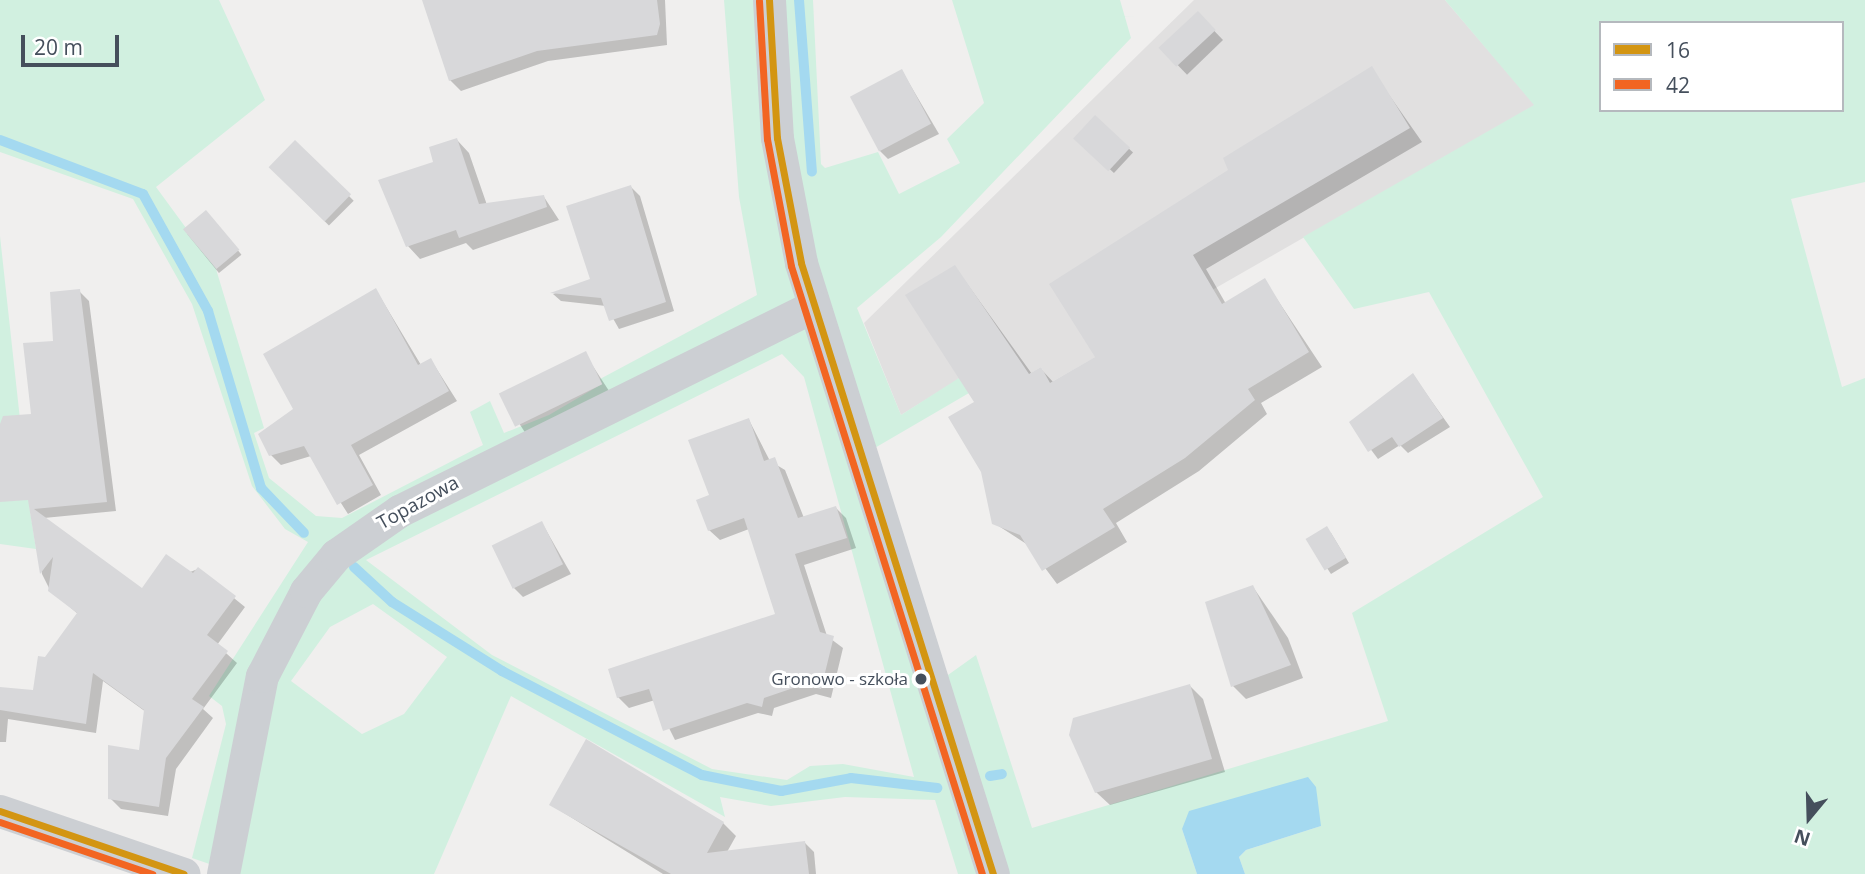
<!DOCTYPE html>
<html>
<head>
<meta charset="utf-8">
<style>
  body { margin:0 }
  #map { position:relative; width:1865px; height:874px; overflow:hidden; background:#f0efee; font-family:"Open Sans",sans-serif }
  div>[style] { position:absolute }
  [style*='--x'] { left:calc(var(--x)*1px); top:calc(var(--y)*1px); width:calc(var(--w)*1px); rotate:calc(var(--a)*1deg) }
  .education>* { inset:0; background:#e1e0e0 }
  .green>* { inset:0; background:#d1f0e0 }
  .water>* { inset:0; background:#a4d9f0 }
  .shadow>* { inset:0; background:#0003; transform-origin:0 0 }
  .stream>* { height:10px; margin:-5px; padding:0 5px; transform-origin:5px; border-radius:5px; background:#a4d9f0 }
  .building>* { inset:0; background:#d8d8da; transform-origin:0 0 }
  .minor>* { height:33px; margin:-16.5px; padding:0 16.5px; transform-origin:16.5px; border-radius:16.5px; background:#cccfd3 }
  .bus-1>* { height:7px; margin:-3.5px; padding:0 3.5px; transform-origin:3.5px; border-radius:3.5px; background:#d39512 }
  .bus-2>* { height:7px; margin:-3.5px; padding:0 3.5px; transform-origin:3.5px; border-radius:3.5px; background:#f26522 }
  .dots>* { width:19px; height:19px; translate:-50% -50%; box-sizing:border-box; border:4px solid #fff; border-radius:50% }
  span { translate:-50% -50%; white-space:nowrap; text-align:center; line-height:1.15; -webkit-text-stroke:6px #fff; paint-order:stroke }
  .bus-label { font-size:17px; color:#454f5c }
  .right { translate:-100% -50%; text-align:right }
  .street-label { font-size:19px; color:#454f5c }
  .legend { position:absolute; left:1599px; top:21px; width:245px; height:91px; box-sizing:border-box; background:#fff; border:2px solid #b5b9be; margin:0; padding:9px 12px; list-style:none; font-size:21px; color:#454f5c }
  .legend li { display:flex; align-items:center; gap:14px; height:35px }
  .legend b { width:35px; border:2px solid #b5b9be }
  .north { position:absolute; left:1774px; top:783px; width:70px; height:70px; -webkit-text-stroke:5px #fff; paint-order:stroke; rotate:199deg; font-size:19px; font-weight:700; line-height:28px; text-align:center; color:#454f5c }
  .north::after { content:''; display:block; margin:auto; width:24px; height:32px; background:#454f5c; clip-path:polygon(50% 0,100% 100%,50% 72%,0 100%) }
  .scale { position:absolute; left:21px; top:35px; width:98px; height:32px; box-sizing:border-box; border:4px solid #454f5c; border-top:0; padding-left:9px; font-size:21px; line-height:24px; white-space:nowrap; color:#454f5c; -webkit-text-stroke:5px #fff; paint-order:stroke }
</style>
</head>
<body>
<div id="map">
  <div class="education">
    <div style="clip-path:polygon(1194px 0,1445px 0,1535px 105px,1050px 383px,1041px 367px,1028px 375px,959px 379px,901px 415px,864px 323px)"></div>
  </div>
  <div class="green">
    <div style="clip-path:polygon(evenodd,0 0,219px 0,265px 100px,156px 187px,216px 269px,264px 428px,254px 433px,269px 478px,316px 516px,342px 518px,483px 445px,470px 412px,490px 401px,504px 433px,549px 415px,602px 384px,600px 379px,757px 295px,739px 197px,724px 0,813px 0,821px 164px,825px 168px,878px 152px,899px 194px,960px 163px,947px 139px,984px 103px,952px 0,1120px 0,1131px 38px,941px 237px,857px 308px,901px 415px,959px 378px,969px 393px,861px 456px,934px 685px,976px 655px,1032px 828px,1388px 721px,1352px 613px,1543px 497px,1429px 292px,1354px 309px,1303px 237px,1534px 105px,1445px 0,1865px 0,1865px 182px,1791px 199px,1842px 387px,1865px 378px,1865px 874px,1245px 874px,1239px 857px,1246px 850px,1321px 826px,1182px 829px,1197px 874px,958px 874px,935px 800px,845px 797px,771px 806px,720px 797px,725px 817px,511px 696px,434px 874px,223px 874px,224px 869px,192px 858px,226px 724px,222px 706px,209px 696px,308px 542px,285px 529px,252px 486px,192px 304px,133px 199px,0 152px,0 0,1601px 23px,1842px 23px,1842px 110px,1601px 110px,1601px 23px,0 0,782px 354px,804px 377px,914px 777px,843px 764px,810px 766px,787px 780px,712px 769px,492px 655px,366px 560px,782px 354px,0 0,373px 604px,447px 657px,404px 714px,362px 734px,291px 681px,330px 627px,373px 604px)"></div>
    <div style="clip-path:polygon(0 236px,30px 511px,36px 549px,0 544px)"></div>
  </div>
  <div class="water">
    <div style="clip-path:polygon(1308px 777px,1316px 787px,1321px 826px,1246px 850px,1239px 857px,1245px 874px,1197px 874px,1182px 829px,1189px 811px)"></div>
  </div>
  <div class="shadow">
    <div style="clip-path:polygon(423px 0,665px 0,667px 45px,548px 61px,461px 91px,450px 80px)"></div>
    <div style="left:1198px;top:14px;width:36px;height:50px;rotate:46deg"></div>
    <div style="clip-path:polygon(1371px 69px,1422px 142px,1206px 269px,1226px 304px,1265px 281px,1322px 367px,1261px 403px,1267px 414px,1199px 471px,1116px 523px,1127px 542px,1057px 584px,1028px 545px,994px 523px,955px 267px,1032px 374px,1041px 369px,1054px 383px,1097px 358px,1230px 171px)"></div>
    <div style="clip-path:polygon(902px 71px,939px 134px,888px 159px,879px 150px)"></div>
    <div style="left:1095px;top:117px;width:52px;height:28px;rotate:43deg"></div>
    <div style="clip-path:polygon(457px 140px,469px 153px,487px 205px,544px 197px,559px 220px,473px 250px,466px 243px,420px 259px,408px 246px,436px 163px)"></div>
    <div style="left:295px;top:142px;width:83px;height:35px;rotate:45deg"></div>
    <div style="clip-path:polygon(631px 187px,640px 196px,674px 311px,619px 329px,606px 306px,561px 301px,553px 294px,592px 280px)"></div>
    <div style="left:210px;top:216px;width:50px;height:29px;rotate:51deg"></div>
    <div style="clip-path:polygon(376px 290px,421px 365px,431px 360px,457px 401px,359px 455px,381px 495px,348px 514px,311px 456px,281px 465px,271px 455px)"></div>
    <div style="clip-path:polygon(79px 291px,89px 301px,116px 511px,44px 518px,142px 590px,198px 569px,245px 607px,217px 645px,237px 663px,203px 709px,213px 718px,176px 769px,168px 816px,121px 809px,110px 798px,140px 752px,146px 712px,103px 681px,96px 733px,8px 719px,6px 742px,0 742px,0 688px,34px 692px,46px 659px,78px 614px,50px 590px,42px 574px,17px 417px,33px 416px)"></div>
    <div style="left:585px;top:354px;width:46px;height:93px;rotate:57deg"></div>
    <div style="clip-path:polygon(1413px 375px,1450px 427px,1408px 453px,1400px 445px,1378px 459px,1351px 423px)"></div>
    <div style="clip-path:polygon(749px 420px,770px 461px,785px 470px,804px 518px,836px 508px,846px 518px,856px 548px,804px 565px,827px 636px,843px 648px,831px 698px,816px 694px,774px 708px,772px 716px,758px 713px,675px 740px,655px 700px,629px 708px,618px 697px,777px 615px,749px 529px,720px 540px,709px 530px,712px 496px)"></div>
    <div style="clip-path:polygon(542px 523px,571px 574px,523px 597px,514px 588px)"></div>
    <div style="clip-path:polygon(1331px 533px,1349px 563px,1331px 574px,1308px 540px)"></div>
    <div style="clip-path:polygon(1253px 587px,1288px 638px,1303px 678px,1246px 699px,1233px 686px)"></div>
    <div style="clip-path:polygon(1190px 686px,1203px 699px,1225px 772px,1110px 805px,1096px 792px)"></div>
    <div style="clip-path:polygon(551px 805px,723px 823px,736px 836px,727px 852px,805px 843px,814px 852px,816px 874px,663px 874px)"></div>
  </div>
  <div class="stream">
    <div style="--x:799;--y:0;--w:172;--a:85.7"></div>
    <div style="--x:0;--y:140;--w:153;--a:20.7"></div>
    <div style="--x:143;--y:194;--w:134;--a:60.9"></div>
    <div style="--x:208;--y:311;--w:185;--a:73.3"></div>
    <div style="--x:261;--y:488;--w:62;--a:46.3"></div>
    <div style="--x:354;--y:567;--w:52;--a:42.6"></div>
    <div style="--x:392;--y:602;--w:130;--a:32.1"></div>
    <div style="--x:502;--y:671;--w:225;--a:27.5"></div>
    <div style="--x:702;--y:775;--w:81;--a:11.4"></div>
    <div style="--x:781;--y:791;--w:71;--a:-10.5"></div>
    <div style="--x:851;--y:778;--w:87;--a:6.6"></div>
    <div style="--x:990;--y:776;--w:12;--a:-9"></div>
  </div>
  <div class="building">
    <div style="clip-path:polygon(422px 0,657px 0,660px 24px,657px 35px,537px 51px,449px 81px)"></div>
    <div style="left:1198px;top:11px;width:26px;height:54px;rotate:47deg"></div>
    <div style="clip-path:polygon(1372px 66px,1410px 128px,1193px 255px,1222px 304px,1265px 278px,1309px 352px,1248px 389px,1255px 400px,1185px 458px,1103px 509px,1115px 527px,1042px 571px,1020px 535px,992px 524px,981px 472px,948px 417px,974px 402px,905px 295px,955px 265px,1029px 374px,1041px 367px,1050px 383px,1095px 357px,1049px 284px,1228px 170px,1223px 158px)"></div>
    <div style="left:902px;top:69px;width:62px;height:59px;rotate:62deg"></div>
    <div style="left:1095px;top:115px;width:48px;height:32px;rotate:43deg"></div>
    <div style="clip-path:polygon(457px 138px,479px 204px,544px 195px,547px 207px,459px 238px,456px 230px,406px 247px,378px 180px,433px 162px,429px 147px)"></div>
    <div style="left:295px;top:140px;width:78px;height:38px;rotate:44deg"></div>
    <div style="clip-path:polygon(631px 185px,666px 302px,609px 321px,601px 298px,550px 293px,590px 279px,566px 206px)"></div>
    <div style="left:206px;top:210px;width:52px;height:30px;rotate:50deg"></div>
    <div style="clip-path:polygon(376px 288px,418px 365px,431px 358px,449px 391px,351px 445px,373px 485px,337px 505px,304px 446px,269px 456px,258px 434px,293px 409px,263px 354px)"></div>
    <div style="clip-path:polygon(80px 289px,107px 502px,34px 509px,142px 588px,166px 554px,193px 573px,198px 567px,236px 596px,207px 635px,228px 651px,192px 699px,204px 707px,166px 758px,159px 807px,108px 799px,108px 745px,139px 750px,144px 710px,93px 673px,86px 724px,0 710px,0 687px,33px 690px,38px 656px,45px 657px,77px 613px,48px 591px,53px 557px,40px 574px,28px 500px,0 502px,0 424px,3px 416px,31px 414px,23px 343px,53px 341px,50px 292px)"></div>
    <div style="left:586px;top:351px;width:37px;height:97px;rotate:64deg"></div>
    <div style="clip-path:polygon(1413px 373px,1443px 418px,1399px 447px,1392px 437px,1368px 452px,1349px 422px)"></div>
    <div style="clip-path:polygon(749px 418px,764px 461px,775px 457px,798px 518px,836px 506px,847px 538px,795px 554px,820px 632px,834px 636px,821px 689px,805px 684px,764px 698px,762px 707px,747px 703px,663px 731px,649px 689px,617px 698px,608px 669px,775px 614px,744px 518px,708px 531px,696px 500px,709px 495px,688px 440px)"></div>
    <div style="left:542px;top:521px;width:48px;height:56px;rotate:64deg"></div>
    <div style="left:1327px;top:526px;width:37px;height:25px;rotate:59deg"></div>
    <div style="clip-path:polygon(1253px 585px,1291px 665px,1231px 687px,1205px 602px)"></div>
    <div style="clip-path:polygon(1190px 684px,1212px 759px,1095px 793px,1069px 735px,1073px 718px)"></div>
    <div style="clip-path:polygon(586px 739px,724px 822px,707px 853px,805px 841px,809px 874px,671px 874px,549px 805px)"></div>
  </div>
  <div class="minor">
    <div style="--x:769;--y:0;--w:138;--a:86.7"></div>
    <div style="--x:777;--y:138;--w:127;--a:79.1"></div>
    <div style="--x:801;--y:263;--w:640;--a:72.56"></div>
    <div style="--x:0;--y:811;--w:194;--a:18.9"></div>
    <div style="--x:223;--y:874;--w:202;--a:-78.9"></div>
    <div style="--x:262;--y:676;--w:96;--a:-62.6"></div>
    <div style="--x:306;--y:591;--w:47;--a:-50.2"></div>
    <div style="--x:336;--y:555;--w:77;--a:-34.9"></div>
    <div style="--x:399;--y:511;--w:462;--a:-26.3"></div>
  </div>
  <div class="bus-1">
    <div style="--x:769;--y:0;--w:138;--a:86.7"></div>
    <div style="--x:777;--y:138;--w:127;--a:79.1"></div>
    <div style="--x:801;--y:263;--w:640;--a:72.56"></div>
    <div style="--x:0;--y:811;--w:194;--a:18.9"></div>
  </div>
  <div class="bus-2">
    <div style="--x:759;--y:1;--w:138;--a:86.7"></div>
    <div style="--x:767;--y:139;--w:129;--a:79.3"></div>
    <div style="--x:791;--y:266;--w:637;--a:72.56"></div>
    <div style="--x:0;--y:822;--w:161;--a:18.9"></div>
  </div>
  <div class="dots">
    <div style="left:921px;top:679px;background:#454f5c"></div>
  </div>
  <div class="bus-label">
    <span class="right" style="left:908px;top:679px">Gronowo - szkoła</span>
  </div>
  <div class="street-label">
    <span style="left:418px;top:503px;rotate:-29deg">Topazowa</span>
  </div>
  <ul class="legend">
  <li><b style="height:9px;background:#d39512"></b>16</li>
  <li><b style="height:9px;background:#f26522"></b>42</li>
  </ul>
  <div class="north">N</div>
  <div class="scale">20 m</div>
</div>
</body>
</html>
